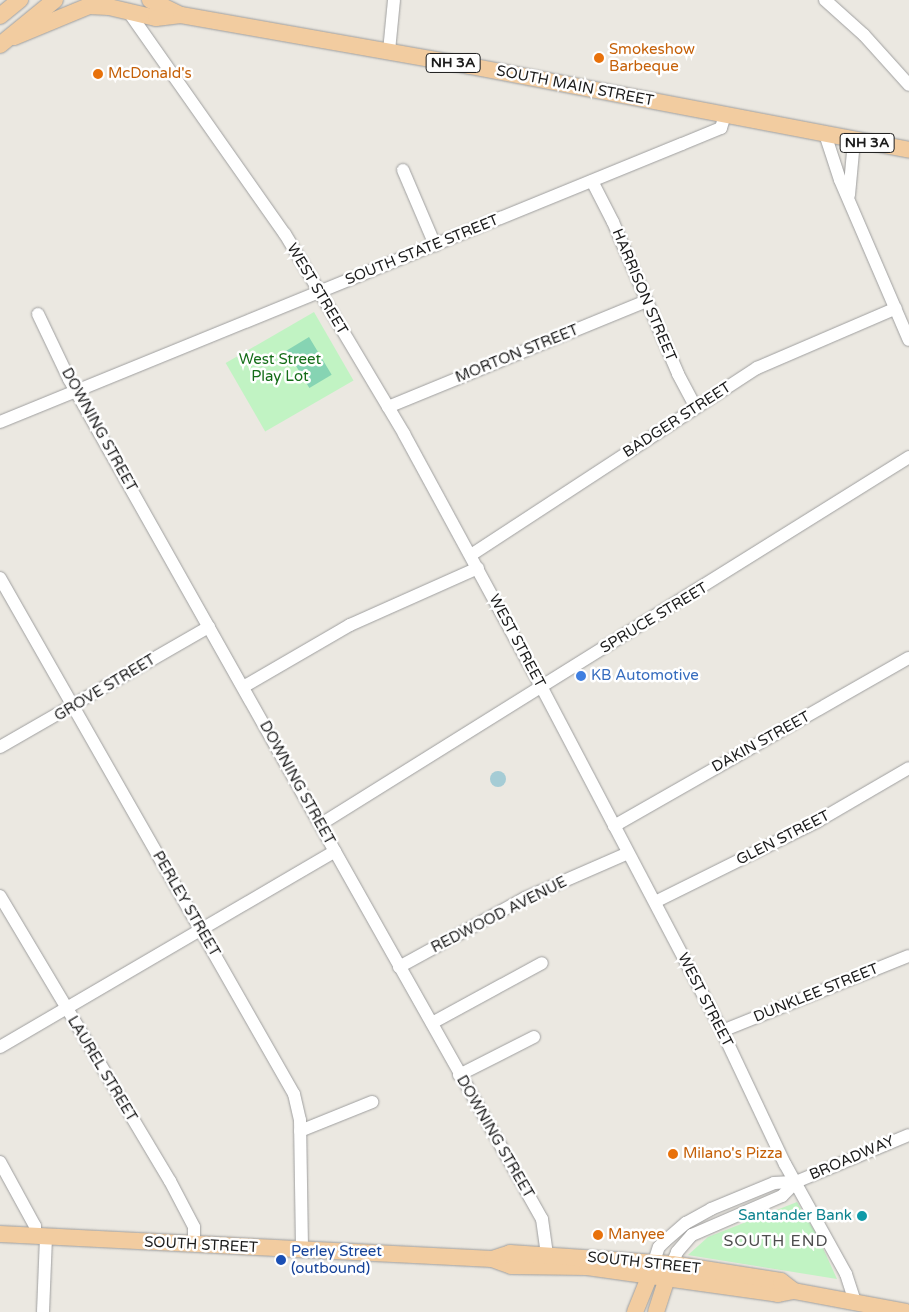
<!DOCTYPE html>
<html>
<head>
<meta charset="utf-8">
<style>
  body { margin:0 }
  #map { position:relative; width:909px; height:1312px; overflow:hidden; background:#ebe8e1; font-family:"Varela Round",sans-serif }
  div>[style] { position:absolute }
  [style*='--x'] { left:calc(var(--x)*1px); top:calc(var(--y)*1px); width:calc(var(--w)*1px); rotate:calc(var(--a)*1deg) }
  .park>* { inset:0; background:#c1f3c3; transform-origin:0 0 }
  .pitch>* { inset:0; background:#86d4b3; transform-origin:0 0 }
  .water>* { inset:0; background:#a5ccd5 }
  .round { border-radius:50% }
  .roads { filter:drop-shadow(0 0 1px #9f9f9f) drop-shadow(0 0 1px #9f9f9f) }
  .minor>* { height:12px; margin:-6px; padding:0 6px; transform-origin:6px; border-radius:6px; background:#fff }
  .major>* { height:16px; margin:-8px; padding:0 8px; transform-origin:8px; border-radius:8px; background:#f2cca0 }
  .dots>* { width:14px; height:14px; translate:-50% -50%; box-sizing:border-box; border:2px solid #fff; border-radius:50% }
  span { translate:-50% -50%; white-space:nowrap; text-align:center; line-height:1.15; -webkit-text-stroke:5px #fff; paint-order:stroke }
  .shield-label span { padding:1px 4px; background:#fff; border:1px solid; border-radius:4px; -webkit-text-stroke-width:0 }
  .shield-label { font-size:14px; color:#1b1b1b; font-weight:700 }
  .food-label { font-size:15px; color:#c56008 }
  .left { translate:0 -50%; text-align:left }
  .street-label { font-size:15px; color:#1b1b1b }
  .park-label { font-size:15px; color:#156d19 }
  .shop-label { font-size:15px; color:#366cbe }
  .culture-label { font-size:15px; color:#0d838f }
  .right { translate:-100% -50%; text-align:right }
  .transit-label { font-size:15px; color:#164399 }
  .neighbourhood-label { font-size:16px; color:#4e4e4e; letter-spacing:1px }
</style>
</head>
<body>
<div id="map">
  <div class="park">
    <div style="left:314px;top:312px;width:79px;height:102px;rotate:60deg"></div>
    <div style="clip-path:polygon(797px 1202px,817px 1235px,837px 1279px,688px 1255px,708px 1237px)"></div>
  </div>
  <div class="pitch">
    <div style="left:309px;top:337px;width:44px;height:26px;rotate:59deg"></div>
  </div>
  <div class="water">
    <div class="round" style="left:490px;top:771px;width:16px;height:16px"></div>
  </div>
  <div class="roads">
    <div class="minor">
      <div style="--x:825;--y:0;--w:52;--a:41.9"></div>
      <div style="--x:864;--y:35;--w:67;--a:48"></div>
      <div style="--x:128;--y:11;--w:273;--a:54.9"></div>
      <div style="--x:285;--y:234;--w:233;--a:59.2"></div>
      <div style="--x:404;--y:434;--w:287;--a:61.5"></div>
      <div style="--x:541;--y:686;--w:390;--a:62.3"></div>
      <div style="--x:722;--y:1031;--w:147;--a:64.7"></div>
      <div style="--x:785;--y:1164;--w:126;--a:61"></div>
      <div style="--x:846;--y:1274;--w:28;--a:72"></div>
      <div style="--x:389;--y:51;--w:51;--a:-84.4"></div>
      <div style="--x:825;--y:134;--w:48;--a:71.9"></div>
      <div style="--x:840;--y:180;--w:174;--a:66.7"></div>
      <div style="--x:403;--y:170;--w:82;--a:66.9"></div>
      <div style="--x:592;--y:181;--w:46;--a:62.9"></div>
      <div style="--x:613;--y:222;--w:165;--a:66.8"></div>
      <div style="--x:678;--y:374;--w:38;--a:62"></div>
      <div style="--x:849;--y:195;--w:54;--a:-84.7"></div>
      <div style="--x:38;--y:314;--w:72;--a:64.5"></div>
      <div style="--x:69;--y:379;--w:964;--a:60.62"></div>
      <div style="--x:542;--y:1219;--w:36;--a:82"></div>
      <div style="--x:388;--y:407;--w:279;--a:-22.3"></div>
      <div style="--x:0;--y:422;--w:736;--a:-22.18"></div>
      <div style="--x:682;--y:144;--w:42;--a:-22.3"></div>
      <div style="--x:721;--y:128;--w:14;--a:-73"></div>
      <div style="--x:471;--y:555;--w:342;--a:-33.2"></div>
      <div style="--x:757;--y:368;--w:151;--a:-23.3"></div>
      <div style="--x:0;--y:578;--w:594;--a:60.33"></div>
      <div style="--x:294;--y:1094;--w:27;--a:77"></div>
      <div style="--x:300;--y:1120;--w:130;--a:89.1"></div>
      <div style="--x:243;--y:687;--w:124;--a:-30.1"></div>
      <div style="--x:350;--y:625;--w:140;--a:-24"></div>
      <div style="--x:0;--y:747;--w:241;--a:-29.9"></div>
      <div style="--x:321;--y:824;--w:693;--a:-31.97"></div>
      <div style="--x:614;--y:826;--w:339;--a:-29.7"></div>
      <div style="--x:0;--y:896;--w:332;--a:59.2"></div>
      <div style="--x:170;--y:1181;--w:52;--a:62.4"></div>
      <div style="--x:194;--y:1227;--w:17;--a:90"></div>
      <div style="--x:655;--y:902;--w:182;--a:-26.4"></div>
      <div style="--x:818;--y:821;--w:105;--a:-30.2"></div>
      <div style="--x:399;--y:967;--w:144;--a:-28.7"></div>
      <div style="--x:525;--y:898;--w:112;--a:-23.6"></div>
      <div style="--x:432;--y:1023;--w:125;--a:-28.6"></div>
      <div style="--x:722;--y:1031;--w:201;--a:-21.9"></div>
      <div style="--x:0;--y:1047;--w:388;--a:-30.3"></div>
      <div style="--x:459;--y:1075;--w:84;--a:-26.9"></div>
      <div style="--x:300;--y:1131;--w:78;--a:-21.9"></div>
      <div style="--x:0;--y:1162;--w:73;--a:61.3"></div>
      <div style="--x:35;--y:1226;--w:10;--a:90"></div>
      <div style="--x:672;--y:1264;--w:13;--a:-67"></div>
      <div style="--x:677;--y:1252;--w:23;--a:-49"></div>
      <div style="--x:692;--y:1235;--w:98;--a:-23.4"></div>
      <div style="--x:782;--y:1196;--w:20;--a:-45"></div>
      <div style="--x:651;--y:1271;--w:25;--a:-72"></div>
      <div style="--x:659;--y:1247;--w:8;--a:-45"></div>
      <div style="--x:665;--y:1241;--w:28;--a:-41"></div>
      <div style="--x:686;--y:1223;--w:29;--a:-29"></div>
      <div style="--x:711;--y:1209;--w:68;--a:-22.4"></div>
      <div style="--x:774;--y:1183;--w:22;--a:-3"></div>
      <div style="--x:796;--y:1182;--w:122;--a:-22.6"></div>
      <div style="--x:43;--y:1312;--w:76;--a:-87.7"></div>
    </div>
    <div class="major">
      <div style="--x:150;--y:0;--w:34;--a:26"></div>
      <div style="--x:0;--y:16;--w:26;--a:-39"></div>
      <div style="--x:14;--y:37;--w:81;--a:-22.5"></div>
      <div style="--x:89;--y:6;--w:20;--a:3"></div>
      <div style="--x:109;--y:7;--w:48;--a:13.2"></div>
      <div style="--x:156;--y:18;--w:25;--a:-7"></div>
      <div style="--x:181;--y:15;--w:293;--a:10"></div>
      <div style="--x:470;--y:66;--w:447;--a:10.8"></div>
      <div style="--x:0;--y:45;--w:71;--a:-39.3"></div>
      <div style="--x:0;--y:1234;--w:493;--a:2.9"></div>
      <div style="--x:492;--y:1259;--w:20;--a:20"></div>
      <div style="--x:511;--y:1266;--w:76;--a:0.8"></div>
      <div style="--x:587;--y:1267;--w:193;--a:8"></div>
      <div style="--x:778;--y:1294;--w:16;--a:-11"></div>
      <div style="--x:794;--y:1291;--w:114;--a:10.6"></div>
      <div style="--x:492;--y:1259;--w:19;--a:-18"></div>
      <div style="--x:510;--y:1253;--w:162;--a:3.9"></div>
      <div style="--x:672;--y:1264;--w:110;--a:8.9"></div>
      <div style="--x:781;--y:1281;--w:16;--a:38"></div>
      <div style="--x:635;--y:1312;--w:38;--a:-68"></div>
      <div style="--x:656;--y:1312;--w:45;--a:-72"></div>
    </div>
  </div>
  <div class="dots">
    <div style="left:599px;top:58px;background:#e8710a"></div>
    <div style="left:98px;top:74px;background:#e8710a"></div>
    <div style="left:581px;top:676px;background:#3f7fe0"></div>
    <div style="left:673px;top:1154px;background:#e8710a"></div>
    <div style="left:862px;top:1216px;background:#0f9aa8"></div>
    <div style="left:598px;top:1235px;background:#e8710a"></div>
    <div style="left:281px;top:1260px;background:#1a4fb4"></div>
  </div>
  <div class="shield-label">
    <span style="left:453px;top:63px">NH 3A</span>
    <span style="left:867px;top:143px">NH 3A</span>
  </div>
  <div class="food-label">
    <span class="left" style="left:609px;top:58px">Smokeshow<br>Barbeque</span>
    <span class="left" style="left:108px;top:74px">McDonald's</span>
    <span class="left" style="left:683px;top:1154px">Milano's Pizza</span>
    <span class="left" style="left:608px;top:1235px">Manyee</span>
  </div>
  <div class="street-label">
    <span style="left:575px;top:86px;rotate:11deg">SOUTH MAIN STREET</span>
    <span style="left:422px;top:250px;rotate:-22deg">SOUTH STATE STREET</span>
    <span style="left:317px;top:289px;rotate:59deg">WEST STREET</span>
    <span style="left:644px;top:295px;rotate:67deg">HARRISON STREET</span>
    <span style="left:517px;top:354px;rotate:-22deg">MORTON STREET</span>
    <span style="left:677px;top:420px;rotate:-33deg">BADGER STREET</span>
    <span style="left:99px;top:430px;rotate:61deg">DOWNING STREET</span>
    <span style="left:654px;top:618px;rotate:-31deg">SPRUCE STREET</span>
    <span style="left:517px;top:641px;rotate:62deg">WEST STREET</span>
    <span style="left:105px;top:688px;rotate:-31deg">GROVE STREET</span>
    <span style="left:761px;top:742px;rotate:-29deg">DAKIN STREET</span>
    <span style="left:297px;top:783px;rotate:61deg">DOWNING STREET</span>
    <span style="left:783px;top:838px;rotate:-27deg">GLEN STREET</span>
    <span style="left:186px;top:904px;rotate:60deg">PERLEY STREET</span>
    <span style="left:499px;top:915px;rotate:-27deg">REDWOOD AVENUE</span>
    <span style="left:816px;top:993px;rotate:-22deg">DUNKLEE STREET</span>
    <span style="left:705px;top:1000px;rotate:63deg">WEST STREET</span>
    <span style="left:102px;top:1069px;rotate:59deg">LAUREL STREET</span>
    <span style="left:495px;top:1137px;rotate:60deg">DOWNING STREET</span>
    <span style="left:852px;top:1158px;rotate:-23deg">BROADWAY</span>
    <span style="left:201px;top:1245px;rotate:3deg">SOUTH STREET</span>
    <span style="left:644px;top:1263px;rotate:6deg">SOUTH STREET</span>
  </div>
  <div class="park-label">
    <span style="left:280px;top:368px">West Street<br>Play Lot</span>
  </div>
  <div class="shop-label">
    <span class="left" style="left:591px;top:676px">KB Automotive</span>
  </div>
  <div class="culture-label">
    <span class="right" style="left:852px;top:1216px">Santander Bank</span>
  </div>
  <div class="transit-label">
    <span class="left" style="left:291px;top:1260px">Perley Street<br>(outbound)</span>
  </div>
  <div class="neighbourhood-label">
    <span style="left:776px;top:1241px">SOUTH END</span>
  </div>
</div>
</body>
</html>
